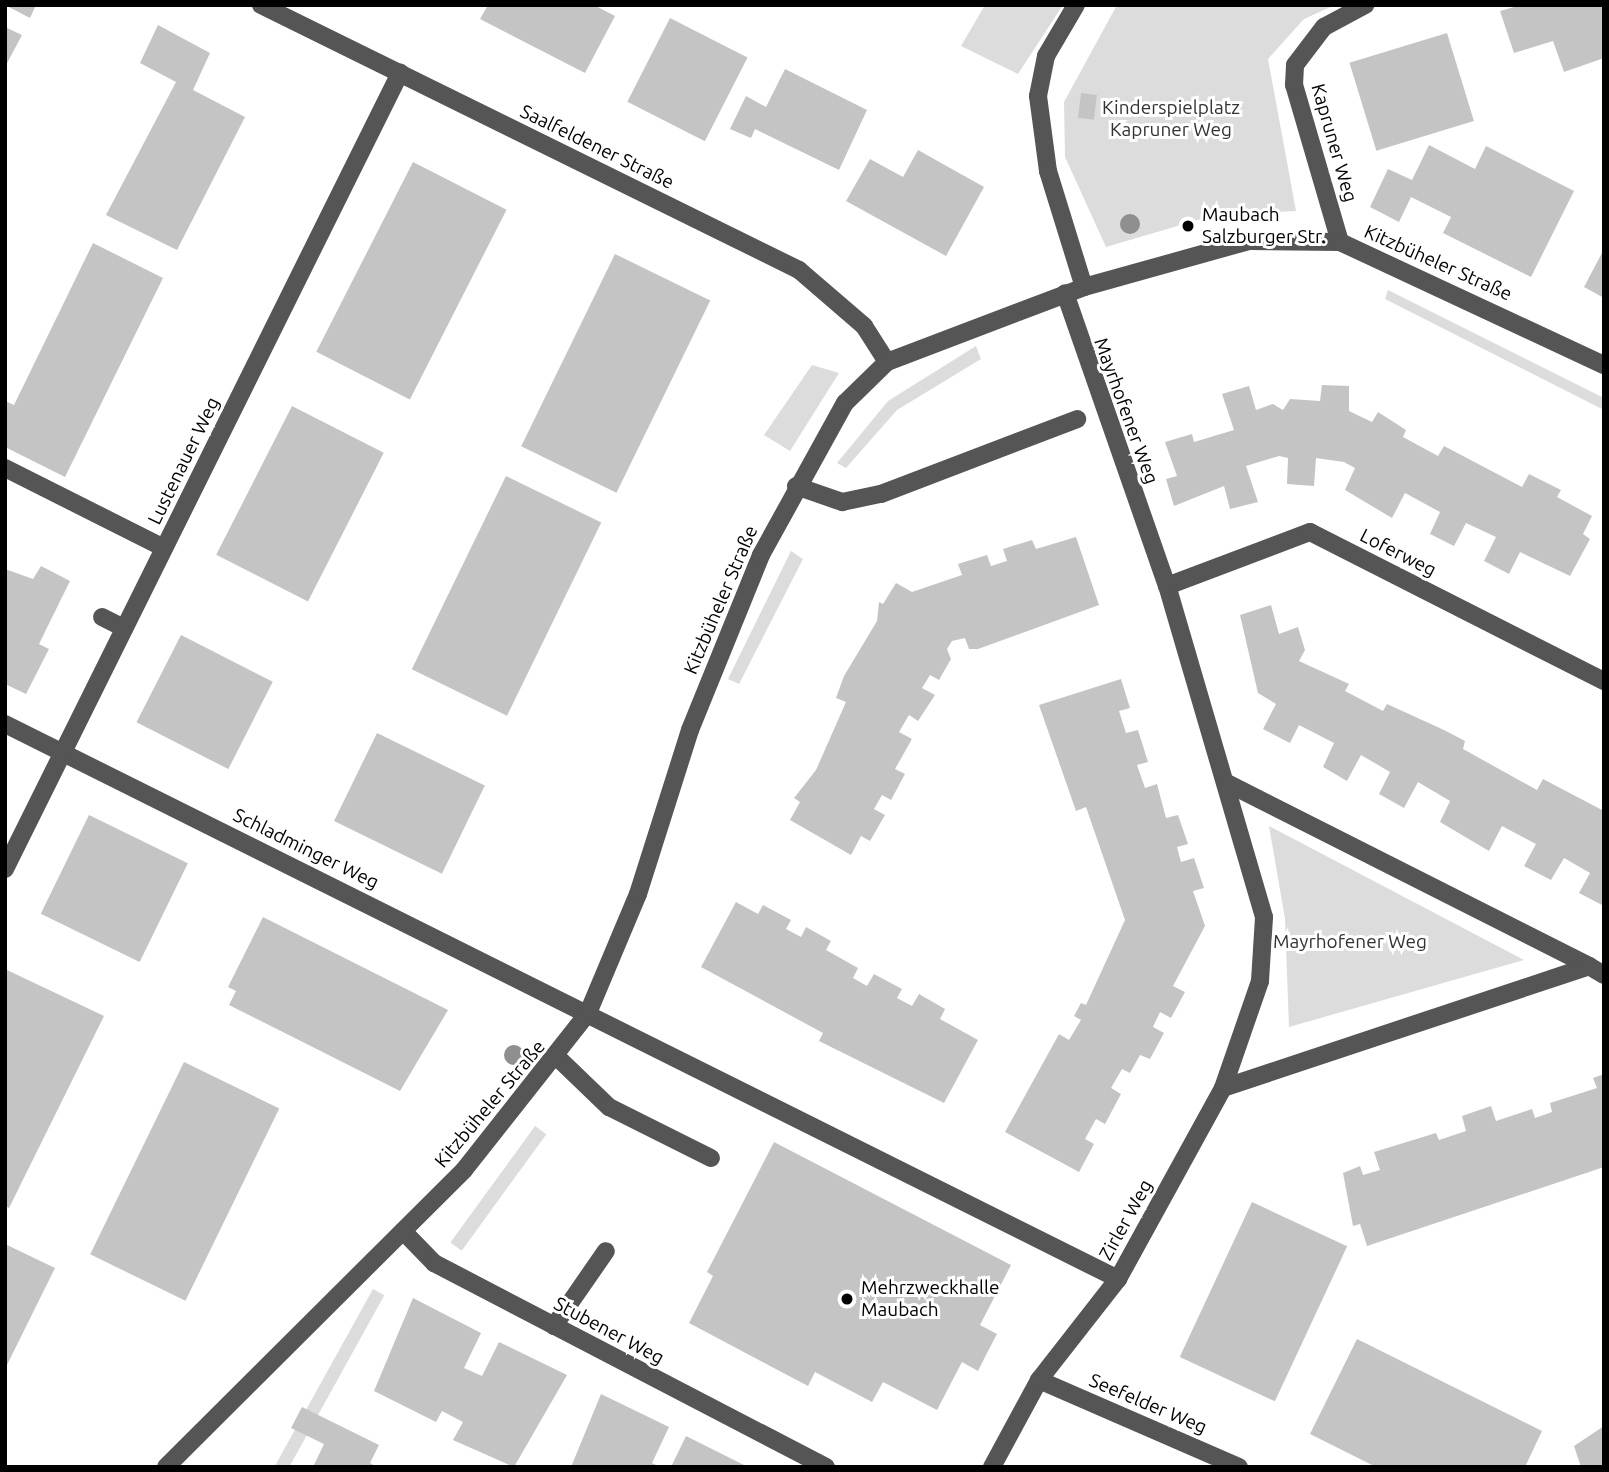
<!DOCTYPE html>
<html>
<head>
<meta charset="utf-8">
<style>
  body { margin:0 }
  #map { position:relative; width:1609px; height:1472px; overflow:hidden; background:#fff; font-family:Ubuntu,sans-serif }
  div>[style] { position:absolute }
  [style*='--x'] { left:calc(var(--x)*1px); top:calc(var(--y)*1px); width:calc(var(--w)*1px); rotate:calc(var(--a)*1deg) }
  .green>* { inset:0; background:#dcdcdc; transform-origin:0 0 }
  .building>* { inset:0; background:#c4c4c4; transform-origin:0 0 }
  .minor>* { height:18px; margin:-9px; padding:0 9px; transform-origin:9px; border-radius:9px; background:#555 }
  .trees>* { width:20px; height:20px; margin:-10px; border-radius:50%; background:#8f8f8f }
  .dots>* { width:19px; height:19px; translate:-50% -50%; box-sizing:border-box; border:4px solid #fff; border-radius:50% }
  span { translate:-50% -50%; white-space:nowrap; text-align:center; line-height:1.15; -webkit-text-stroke:6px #fff; paint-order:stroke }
  .park-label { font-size:19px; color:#333 }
  .street-label { font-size:19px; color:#000 }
  .poi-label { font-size:19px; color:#000 }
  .left { translate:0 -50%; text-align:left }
  .frame { position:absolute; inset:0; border:7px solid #000; pointer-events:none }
</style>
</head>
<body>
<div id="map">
  <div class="green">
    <div style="clip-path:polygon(985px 5px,1063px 5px,1018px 74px,961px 46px)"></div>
    <div style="clip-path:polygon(1117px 5px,1335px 5px,1304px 19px,1268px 59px,1296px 211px,1215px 215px,1106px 247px,1065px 157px,1064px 102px)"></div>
    <div style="clip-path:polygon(1388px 290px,1604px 398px,1604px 410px,1385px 299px)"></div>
    <div style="clip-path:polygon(976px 346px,981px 359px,897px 410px,846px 468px,837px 463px,888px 401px)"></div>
    <div style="clip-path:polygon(812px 365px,839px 373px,790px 451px,764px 435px)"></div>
    <div style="clip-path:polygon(791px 551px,803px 559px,739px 684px,728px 679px)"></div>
    <div style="clip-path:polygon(1269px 826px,1524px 960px,1289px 1027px,1285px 919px)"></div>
    <div style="left:535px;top:1126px;width:14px;height:144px;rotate:36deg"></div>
    <div style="left:373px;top:1289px;width:13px;height:251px;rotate:29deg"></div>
  </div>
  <div class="building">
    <div style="clip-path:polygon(5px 5px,36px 5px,30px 18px)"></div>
    <div style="clip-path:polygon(488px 5px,594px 5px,615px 16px,585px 73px,480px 19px)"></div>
    <div style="clip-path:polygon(1521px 5px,1604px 5px,1604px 58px,1564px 72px,1553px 41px,1514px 53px,1500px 11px)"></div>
    <div style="left:670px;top:18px;width:87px;height:94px;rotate:27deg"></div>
    <div style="clip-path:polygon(158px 25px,210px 53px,193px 90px,245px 117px,177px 250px,106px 215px,176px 82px,140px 63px)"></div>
    <div style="clip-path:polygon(5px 27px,22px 35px,5px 67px)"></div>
    <div style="left:1447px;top:33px;width:92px;height:102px;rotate:73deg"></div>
    <div style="clip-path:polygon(785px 69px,867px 110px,839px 170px,755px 129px,751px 138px,730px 129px,746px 96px,766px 107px)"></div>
    <div style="left:1081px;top:93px;width:16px;height:25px;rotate:7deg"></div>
    <div style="clip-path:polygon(1429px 145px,1475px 169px,1486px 146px,1574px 191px,1531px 277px,1443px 233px,1451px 217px,1411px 197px,1399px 222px,1370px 207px,1388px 169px,1412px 180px)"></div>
    <div style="clip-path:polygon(918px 150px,984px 187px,946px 256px,846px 201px,870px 159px,903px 177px)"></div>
    <div style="left:413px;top:162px;width:105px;height:213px;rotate:27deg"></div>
    <div style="clip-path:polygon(93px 243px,163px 278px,65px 477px,5px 447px,5px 401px,14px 405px)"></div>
    <div style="clip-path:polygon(1604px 249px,1604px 298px,1584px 287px)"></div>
    <div style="left:615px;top:254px;width:106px;height:214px;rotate:26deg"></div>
    <div style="clip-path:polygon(1322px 385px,1349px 386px,1349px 411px,1372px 422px,1378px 412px,1406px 430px,1403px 437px,1438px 456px,1444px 446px,1522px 487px,1529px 474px,1561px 490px,1557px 497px,1592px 516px,1583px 534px,1590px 539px,1570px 576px,1520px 552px,1509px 574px,1484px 561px,1496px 537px,1466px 523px,1454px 546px,1430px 534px,1440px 512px,1405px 493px,1392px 518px,1345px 490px,1355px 468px,1344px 462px,1316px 458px,1314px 486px,1287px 484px,1288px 458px,1279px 456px,1246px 466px,1258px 502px,1230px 509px,1224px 486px,1174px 506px,1166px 479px,1177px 476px,1165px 442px,1192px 434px,1194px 442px,1234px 430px,1222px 394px,1249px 386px,1256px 410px,1273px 404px,1283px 410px,1290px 399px,1320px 401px)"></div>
    <div style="left:292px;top:406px;width:103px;height:167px;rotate:27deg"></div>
    <div style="left:506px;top:476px;width:106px;height:215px;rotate:26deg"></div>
    <div style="clip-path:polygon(1076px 537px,1099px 605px,978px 649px,969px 649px,965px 638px,952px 641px,947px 649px,951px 659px,939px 680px,930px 675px,922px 688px,935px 695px,918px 721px,909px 715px,899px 732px,912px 739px,895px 769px,905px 774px,891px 800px,882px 795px,874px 809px,885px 815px,870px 841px,861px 836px,851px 855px,790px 820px,800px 802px,794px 798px,816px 770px,846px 702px,836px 698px,844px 676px,877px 621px,879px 602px,883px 604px,896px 583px,912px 592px,962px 575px,958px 564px,987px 555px,991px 566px,1007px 561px,1003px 549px,1032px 540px,1036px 549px)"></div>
    <div style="clip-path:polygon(41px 566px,70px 581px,39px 644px,49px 649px,26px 694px,5px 684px,5px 569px,33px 579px)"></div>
    <div style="clip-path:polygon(1271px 605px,1279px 634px,1298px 627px,1305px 650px,1299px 661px,1349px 684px,1345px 691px,1383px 711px,1387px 704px,1444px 730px,1465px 741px,1463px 749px,1537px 790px,1543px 779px,1604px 811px,1604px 906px,1579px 893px,1590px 873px,1564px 858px,1551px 880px,1524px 866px,1536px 844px,1502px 826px,1489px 851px,1440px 822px,1450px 801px,1418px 782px,1404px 808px,1379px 794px,1390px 772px,1361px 755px,1347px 781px,1323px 767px,1334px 743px,1299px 725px,1290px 743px,1263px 729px,1276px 704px,1258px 693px,1240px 615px)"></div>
    <div style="left:181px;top:635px;width:103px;height:98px;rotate:27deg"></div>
    <div style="clip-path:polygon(1121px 679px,1130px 708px,1119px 711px,1126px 733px,1138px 730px,1148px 762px,1137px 765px,1145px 788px,1157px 784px,1166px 818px,1178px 815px,1188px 844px,1177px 847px,1181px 862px,1194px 858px,1204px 888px,1193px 891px,1205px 926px,1173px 986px,1185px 992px,1171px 1018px,1160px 1012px,1153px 1027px,1164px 1033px,1150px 1059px,1140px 1055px,1130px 1073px,1122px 1069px,1111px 1088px,1121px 1094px,1105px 1124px,1096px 1119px,1085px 1139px,1094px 1144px,1079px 1172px,1005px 1132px,1059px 1034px,1069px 1040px,1081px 1020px,1074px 1016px,1081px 1003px,1086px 1005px,1125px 920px,1086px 807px,1076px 811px,1039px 705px)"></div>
    <div style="left:377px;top:733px;width:120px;height:98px;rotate:26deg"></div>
    <div style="left:89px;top:815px;width:110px;height:110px;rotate:26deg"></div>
    <div style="clip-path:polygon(736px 902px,758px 914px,763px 905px,791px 920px,786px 929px,801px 937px,806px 927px,831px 941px,826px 950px,858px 968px,853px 978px,867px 986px,874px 974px,902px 989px,897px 998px,912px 1006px,919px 994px,945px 1009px,940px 1019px,978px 1040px,944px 1103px,819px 1041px,823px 1033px,701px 967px)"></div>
    <div style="clip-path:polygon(263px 917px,448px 1010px,400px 1091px,229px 1005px,236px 991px,228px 987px)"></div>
    <div style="clip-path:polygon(7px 970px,104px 1016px,9px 1208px,5px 1206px)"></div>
    <div style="left:184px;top:1062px;width:106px;height:214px;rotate:26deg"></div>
    <div style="clip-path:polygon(1604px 1074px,1604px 1167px,1367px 1246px,1360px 1224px,1353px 1226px,1343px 1173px,1360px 1166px,1363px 1175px,1380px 1170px,1374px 1152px,1436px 1133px,1439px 1140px,1466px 1131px,1462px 1116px,1491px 1106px,1496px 1121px,1532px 1109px,1535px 1118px,1552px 1112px,1550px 1103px,1597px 1088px,1593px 1078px)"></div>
    <div style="clip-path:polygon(774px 1142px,1011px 1265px,980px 1325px,997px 1334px,987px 1353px,978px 1371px,962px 1362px,937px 1410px,883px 1382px,872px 1402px,815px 1372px,808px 1386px,689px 1323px,713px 1276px,707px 1272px)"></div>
    <div style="left:1252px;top:1202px;width:105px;height:171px;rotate:25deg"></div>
    <div style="clip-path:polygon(5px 1244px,55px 1268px,5px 1369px)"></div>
    <div style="clip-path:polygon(413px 1298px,481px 1333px,464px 1368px,482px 1376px,499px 1342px,567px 1375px,514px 1467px,453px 1440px,463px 1422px,442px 1411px,436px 1422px,374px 1391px)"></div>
    <div style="clip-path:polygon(1357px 1339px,1542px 1431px,1525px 1467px,1376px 1467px,1310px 1434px)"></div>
    <div style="clip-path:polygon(601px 1394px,669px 1427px,652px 1463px,660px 1467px,571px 1467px)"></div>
    <div style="clip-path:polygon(302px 1407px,379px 1445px,370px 1463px,377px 1467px,313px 1467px,324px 1444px,291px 1428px)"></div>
    <div style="clip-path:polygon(1604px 1426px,1604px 1467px,1581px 1467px,1574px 1446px)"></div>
    <div style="clip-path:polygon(686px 1436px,748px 1467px,671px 1467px)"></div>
  </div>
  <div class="minor">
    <div style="--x:261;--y:5;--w:600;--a:26.22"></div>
    <div style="--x:799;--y:270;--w:86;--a:40.7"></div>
    <div style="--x:864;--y:326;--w:43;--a:57.4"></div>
    <div style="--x:1076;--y:5;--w:59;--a:120.5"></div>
    <div style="--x:1046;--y:56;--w:41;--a:101.3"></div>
    <div style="--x:1038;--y:96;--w:76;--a:82.4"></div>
    <div style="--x:1048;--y:171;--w:121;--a:72.8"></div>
    <div style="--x:1340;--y:242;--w:164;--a:-106.3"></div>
    <div style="--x:1294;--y:85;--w:20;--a:-87"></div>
    <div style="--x:1295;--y:65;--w:48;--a:-52.7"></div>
    <div style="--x:1324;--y:27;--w:47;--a:-28.2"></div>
    <div style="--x:5;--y:468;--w:178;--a:26.7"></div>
    <div style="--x:796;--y:486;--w:49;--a:19.2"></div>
    <div style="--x:842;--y:502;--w:40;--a:-12"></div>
    <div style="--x:881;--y:494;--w:210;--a:-20.9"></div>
    <div style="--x:1167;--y:586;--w:153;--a:-20.7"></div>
    <div style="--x:1310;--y:532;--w:330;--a:26.9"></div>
    <div style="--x:102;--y:617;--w:25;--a:27"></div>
    <div style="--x:5;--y:724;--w:1244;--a:26.5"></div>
    <div style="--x:1118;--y:1279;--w:218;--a:-61.2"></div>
    <div style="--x:1223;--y:1088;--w:113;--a:-70.9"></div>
    <div style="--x:1260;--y:981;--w:64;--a:-86.4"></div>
    <div style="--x:1264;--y:917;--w:345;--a:-106.3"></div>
    <div style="--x:1167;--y:586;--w:310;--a:-109.2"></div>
    <div style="--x:1227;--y:783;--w:406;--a:26.8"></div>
    <div style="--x:5;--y:869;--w:889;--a:-63.61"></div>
    <div style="--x:558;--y:1058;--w:71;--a:43.9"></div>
    <div style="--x:609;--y:1107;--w:114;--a:26.6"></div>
    <div style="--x:1223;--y:1088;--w:386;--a:-18.4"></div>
    <div style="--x:1589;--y:966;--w:17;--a:31"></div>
    <div style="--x:403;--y:1231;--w:45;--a:45.9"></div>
    <div style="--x:434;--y:1263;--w:442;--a:27.5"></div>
    <div style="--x:554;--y:1326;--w:91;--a:-55.3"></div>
    <div style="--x:1039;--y:1380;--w:218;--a:23.5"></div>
    <div style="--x:166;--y:1467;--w:421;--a:-44.9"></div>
    <div style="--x:464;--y:1170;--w:200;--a:-51.7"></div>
    <div style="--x:588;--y:1013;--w:129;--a:-67.2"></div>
    <div style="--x:638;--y:894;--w:172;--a:-72.4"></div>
    <div style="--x:690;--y:730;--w:189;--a:-67.9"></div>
    <div style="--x:761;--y:555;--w:174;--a:-61.1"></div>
    <div style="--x:845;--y:403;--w:59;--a:-44.3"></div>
    <div style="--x:887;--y:362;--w:211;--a:-20.8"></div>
    <div style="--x:1084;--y:287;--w:171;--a:-15.6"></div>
    <div style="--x:1249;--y:241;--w:91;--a:0.6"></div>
    <div style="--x:1340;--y:242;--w:291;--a:25"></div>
    <div style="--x:992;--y:1467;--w:99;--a:-61.6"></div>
    <div style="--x:1039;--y:1380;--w:128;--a:-52"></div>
  </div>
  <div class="trees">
    <div style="left:1130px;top:224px"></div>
    <div style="left:514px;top:1055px"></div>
  </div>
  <div class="dots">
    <div style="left:1188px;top:226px;background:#000"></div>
    <div style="left:847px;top:1299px;background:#000"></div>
  </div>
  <div class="park-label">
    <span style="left:1171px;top:119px">Kinderspielplatz<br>Kapruner Weg</span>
    <span style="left:1350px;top:942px">Mayrhofener Weg</span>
  </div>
  <div class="street-label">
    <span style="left:1334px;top:143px;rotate:74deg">Kapruner Weg</span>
    <span style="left:597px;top:147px;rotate:26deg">Saalfeldener Straße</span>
    <span style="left:1438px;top:263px;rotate:24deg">Kitzbüheler Straße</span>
    <span style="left:1126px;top:411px;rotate:70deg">Mayrhofener Weg</span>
    <span style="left:184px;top:461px;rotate:-64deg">Lustenauer Weg</span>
    <span style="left:1398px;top:553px;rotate:27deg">Loferweg</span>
    <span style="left:721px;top:600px;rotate:-67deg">Kitzbüheler Straße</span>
    <span style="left:306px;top:849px;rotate:26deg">Schladminger Weg</span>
    <span style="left:490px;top:1104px;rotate:-50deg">Kitzbüheler Straße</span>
    <span style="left:1126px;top:1220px;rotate:-61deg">Zirler Weg</span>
    <span style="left:609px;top:1331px;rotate:28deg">Stubener Weg</span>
    <span style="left:1148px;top:1404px;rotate:23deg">Seefelder Weg</span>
  </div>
  <div class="poi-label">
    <span class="left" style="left:1202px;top:226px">Maubach<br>Salzburger Str.</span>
    <span class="left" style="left:861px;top:1299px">Mehrzweckhalle<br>Maubach</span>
  </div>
  <div class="frame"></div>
</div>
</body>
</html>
